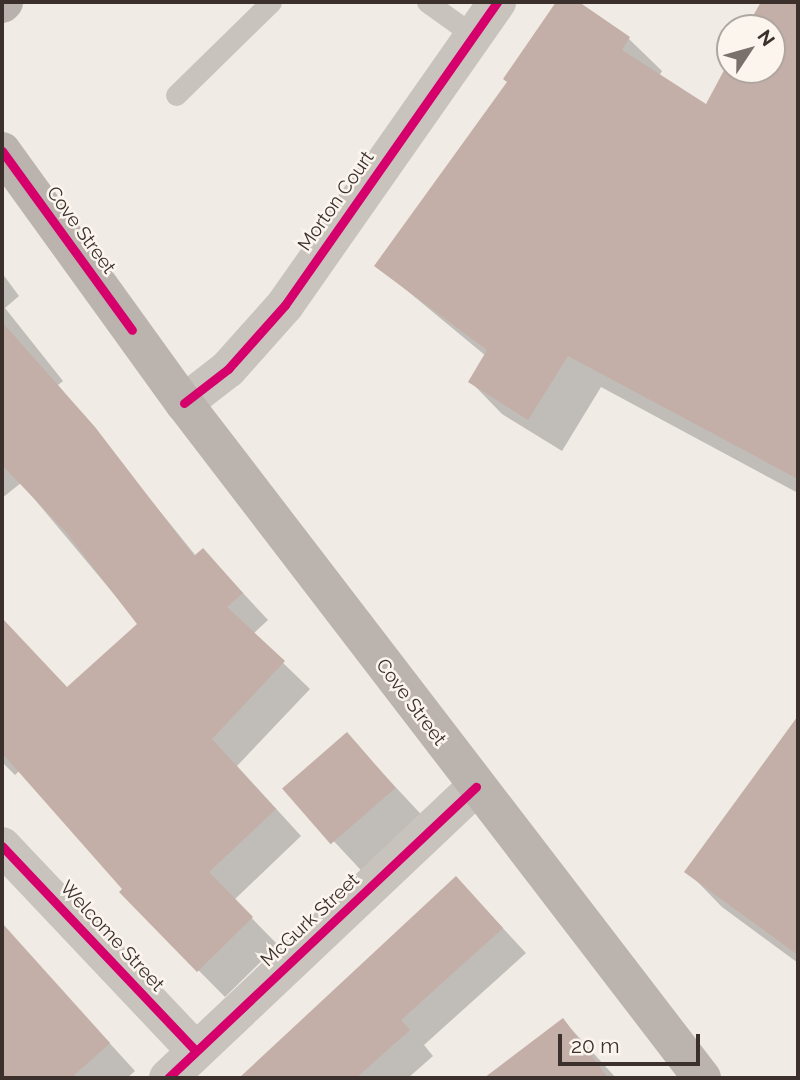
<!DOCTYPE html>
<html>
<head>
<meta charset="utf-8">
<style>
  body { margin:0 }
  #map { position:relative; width:800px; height:1080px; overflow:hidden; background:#f0ebe5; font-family:Raleway,sans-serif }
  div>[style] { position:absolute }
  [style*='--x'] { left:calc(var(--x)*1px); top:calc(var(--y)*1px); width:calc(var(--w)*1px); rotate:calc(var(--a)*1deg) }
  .shadow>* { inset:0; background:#0003; transform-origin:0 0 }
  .building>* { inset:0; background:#c3afa7; transform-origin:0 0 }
  .lane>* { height:21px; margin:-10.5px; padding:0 10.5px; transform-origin:10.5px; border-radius:10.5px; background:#c9c3be }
  .street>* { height:38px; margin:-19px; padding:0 19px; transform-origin:19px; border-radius:19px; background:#c9c3be }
  .secondary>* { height:38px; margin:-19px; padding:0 19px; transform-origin:19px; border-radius:19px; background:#bab3ae }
  .primary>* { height:38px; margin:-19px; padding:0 19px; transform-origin:19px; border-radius:19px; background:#b8b1ad }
  .cycleway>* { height:9px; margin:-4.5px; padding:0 4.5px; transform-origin:4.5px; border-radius:4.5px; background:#d6006c }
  span { translate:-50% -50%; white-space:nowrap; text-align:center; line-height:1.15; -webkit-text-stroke:5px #fbf5ee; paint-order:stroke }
  .street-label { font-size:19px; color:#3b302b }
  .frame { position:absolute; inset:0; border:4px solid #3b302b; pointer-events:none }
  .north { position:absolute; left:716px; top:14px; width:70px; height:70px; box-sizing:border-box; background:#fbf5ee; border:2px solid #aea6a0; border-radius:50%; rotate:54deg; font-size:19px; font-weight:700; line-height:28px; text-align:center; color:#3b302b }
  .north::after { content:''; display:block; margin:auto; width:24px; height:32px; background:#7a716c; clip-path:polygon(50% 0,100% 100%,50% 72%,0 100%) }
  .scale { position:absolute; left:558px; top:1034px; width:142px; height:32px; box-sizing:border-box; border:4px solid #3b302b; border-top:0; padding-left:9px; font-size:21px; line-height:24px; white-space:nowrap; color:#3b302b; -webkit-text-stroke:5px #fbf5ee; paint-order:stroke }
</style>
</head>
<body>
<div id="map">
  <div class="shadow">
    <div style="clip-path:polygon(558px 2px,576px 2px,629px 39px,662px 71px,659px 76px,707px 106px,730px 63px,730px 70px,772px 70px,772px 28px,748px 28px,763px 2px,798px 2px,798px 493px,601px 387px,562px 451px,502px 414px,470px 381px,486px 356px,376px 265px,509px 83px,505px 79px)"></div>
    <div style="clip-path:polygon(2px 273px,19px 296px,5px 308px,63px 381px,58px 385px,196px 556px,203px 550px,268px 620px,253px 634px,310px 689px,237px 766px,301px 836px,234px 900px,278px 945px,225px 997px,121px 892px,125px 889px,20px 770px,15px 775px,2px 762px,2px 621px,67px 689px,139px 624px,21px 483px,2px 498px)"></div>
    <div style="clip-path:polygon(798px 716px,798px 963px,722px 907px,687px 871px)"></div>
    <div style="left:347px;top:735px;width:129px;height:82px;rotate:47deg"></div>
    <div style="clip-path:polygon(456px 878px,526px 953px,424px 1045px,433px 1056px,408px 1078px,241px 1078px)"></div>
    <div style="clip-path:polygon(2px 925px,135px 1071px,127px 1078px,2px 1078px)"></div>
    <div style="clip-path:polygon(563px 1020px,616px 1078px,490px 1078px,489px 1077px)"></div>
  </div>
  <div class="building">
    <div style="clip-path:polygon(556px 2px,579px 2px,630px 37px,622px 50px,706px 104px,730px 59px,730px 70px,772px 70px,772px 28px,746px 28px,761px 2px,798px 2px,798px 479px,568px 356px,528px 420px,468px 382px,487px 350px,374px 266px,507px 82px,503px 79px)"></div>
    <div style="clip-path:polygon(2px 322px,95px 427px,194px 556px,203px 548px,243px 593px,227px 607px,285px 661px,212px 739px,276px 809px,209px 872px,253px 917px,197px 972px,119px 892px,122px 889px,2px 753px,2px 618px,67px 687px,137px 624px,65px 531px,2px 465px)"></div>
    <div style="clip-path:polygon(798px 716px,798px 955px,684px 872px)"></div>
    <div style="left:347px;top:732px;width:74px;height:86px;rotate:49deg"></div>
    <div style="clip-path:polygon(456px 876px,503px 928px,401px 1020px,410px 1030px,356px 1078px,239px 1078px)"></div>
    <div style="clip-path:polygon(2px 923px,110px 1043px,71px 1078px,2px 1078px)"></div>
    <div style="clip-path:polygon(563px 1018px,608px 1078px,484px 1078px)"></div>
  </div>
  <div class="lane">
    <div style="--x:427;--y:2;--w:57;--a:35.7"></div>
    <div style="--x:176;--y:95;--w:133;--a:-44.4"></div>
  </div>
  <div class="street">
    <div style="--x:184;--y:403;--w:56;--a:-37.7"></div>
    <div style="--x:228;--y:369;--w:86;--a:-48.3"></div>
    <div style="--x:285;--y:305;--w:370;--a:-55"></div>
    <div style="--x:2;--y:846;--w:282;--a:46.6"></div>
    <div style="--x:168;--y:1078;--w:424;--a:-43.4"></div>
  </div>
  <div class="secondary">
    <div style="--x:2;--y:151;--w:311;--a:54.2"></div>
    <div style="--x:184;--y:403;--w:851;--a:52.5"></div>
  </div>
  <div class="primary">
    <div style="--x:2;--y:4;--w:3;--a:-45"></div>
  </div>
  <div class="cycleway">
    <div style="--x:2;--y:151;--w:221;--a:54"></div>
    <div style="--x:184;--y:403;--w:56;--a:-37.7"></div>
    <div style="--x:228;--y:369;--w:86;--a:-48.3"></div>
    <div style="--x:285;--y:305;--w:370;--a:-55"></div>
    <div style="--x:2;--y:846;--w:282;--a:46.6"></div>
    <div style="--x:168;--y:1078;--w:424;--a:-43.4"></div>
  </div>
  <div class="street-label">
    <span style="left:336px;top:201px;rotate:-55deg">Morton Court</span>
    <span style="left:81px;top:230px;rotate:54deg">Cove Street</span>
    <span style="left:411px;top:702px;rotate:53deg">Cove Street</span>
    <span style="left:310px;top:920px;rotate:-43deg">McGurk Street</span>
    <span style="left:112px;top:936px;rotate:47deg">Welcome Street</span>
  </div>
  <div class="frame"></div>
  <div class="north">N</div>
  <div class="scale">20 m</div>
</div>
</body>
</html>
